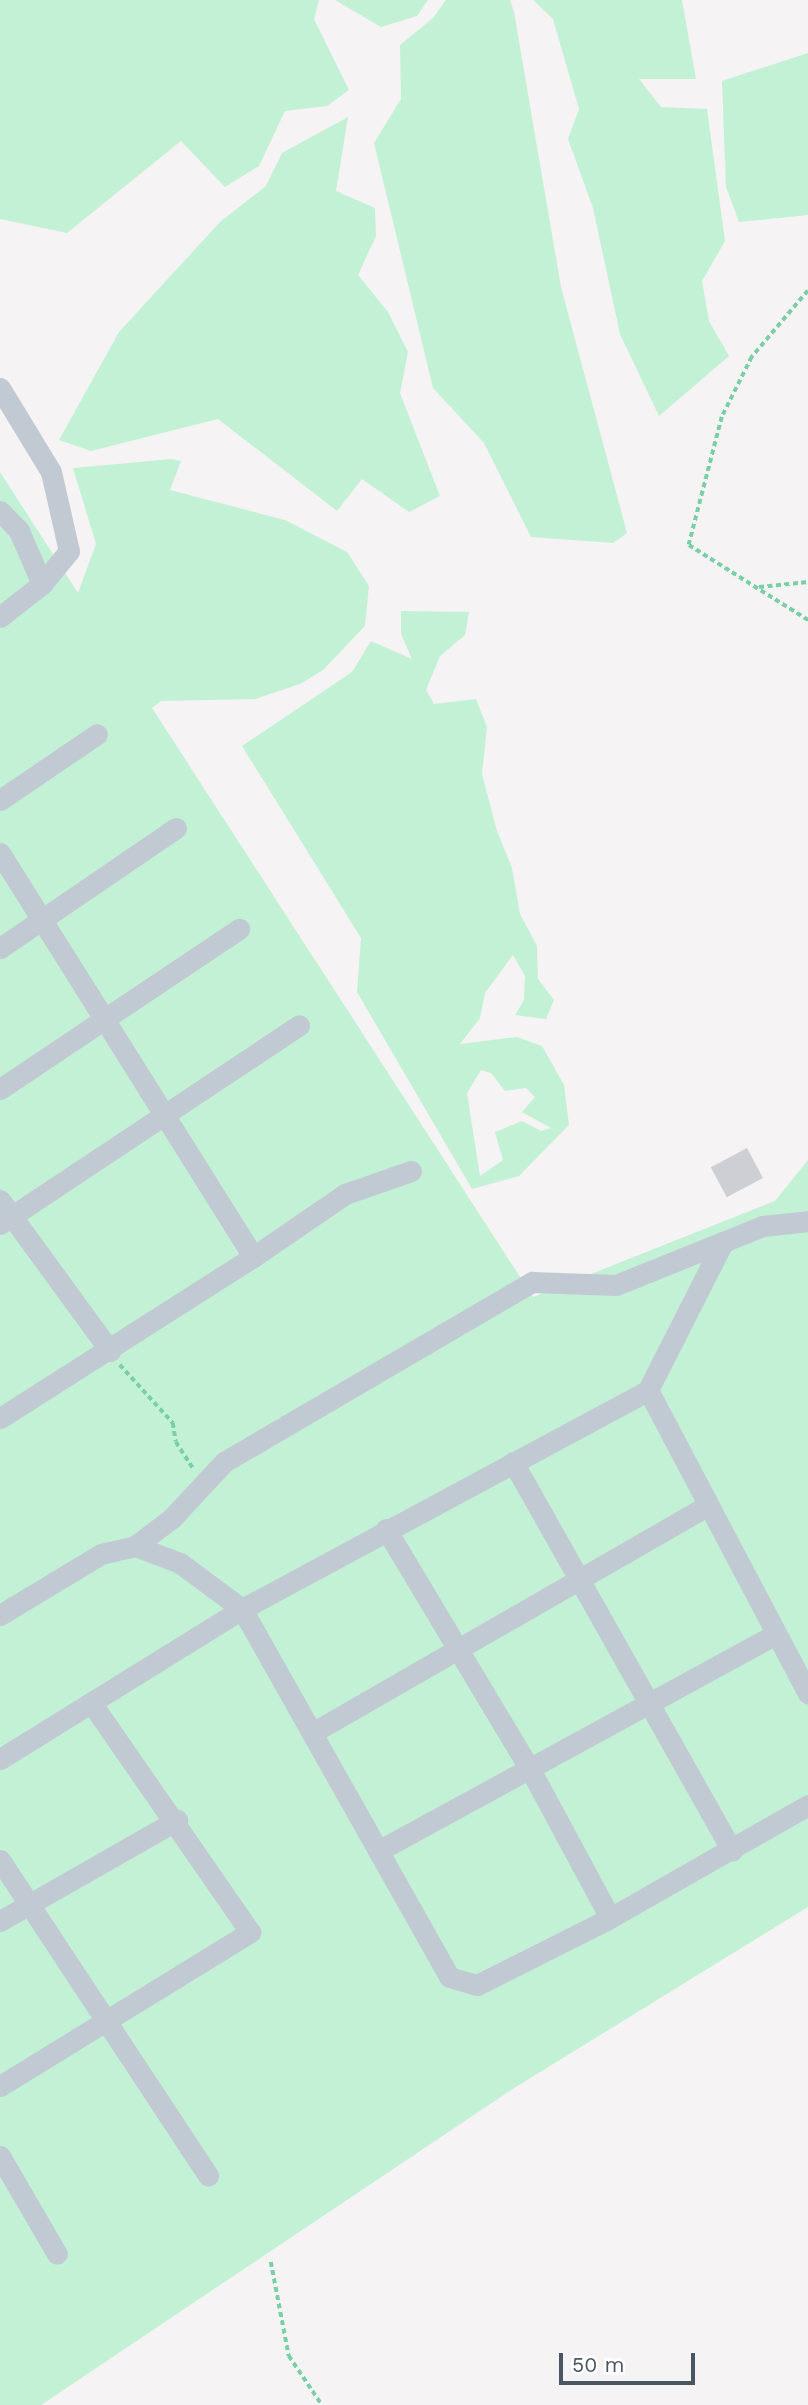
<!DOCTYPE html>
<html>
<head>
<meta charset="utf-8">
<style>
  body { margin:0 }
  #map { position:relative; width:808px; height:2405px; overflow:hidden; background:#f5f3f3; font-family:"Work Sans",sans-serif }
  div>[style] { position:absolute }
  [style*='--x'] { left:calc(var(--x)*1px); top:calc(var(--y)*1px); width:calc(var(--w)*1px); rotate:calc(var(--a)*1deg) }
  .green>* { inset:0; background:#c3f1d5 }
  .building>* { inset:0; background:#cdcfd5; transform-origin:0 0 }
  .path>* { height:3.5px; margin-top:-1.75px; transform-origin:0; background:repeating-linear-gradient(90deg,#7ad0a6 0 5px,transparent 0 8.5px) }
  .minor>* { height:21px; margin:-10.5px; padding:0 10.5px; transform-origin:10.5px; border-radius:10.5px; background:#c1cad2 }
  span { translate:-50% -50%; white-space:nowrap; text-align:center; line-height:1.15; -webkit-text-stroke:5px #fff; paint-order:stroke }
  .scale { position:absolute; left:559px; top:2353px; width:136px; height:32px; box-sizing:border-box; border:4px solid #4a5661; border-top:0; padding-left:9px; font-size:21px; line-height:24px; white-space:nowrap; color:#4a5661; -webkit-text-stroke:5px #fff; paint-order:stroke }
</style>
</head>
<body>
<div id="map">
  <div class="green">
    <div style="clip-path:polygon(0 0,319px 0,314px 19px,349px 90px,327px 106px,285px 111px,259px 166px,225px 187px,181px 141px,67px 233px,0 219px)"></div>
    <div style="clip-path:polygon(335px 0,428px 0,417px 16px,381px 27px)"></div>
    <div style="clip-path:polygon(446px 0,510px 0,514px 12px,561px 287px,627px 533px,613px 543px,531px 537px,484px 443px,433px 388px,374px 143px,401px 99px,400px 45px,433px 18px)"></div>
    <div style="clip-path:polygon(533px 0,682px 0,696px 79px,639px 79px,661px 107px,707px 109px,725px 241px,702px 281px,709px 321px,729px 356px,659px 416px,620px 334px,593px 208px,568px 139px,579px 109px,553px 19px)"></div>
    <div style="clip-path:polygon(808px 53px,808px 215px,739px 222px,726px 187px,722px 81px)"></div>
    <div style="clip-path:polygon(348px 117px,336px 191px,375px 208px,376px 236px,358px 275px,388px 312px,408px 352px,400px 393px,440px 496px,409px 512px,362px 479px,337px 511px,218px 419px,91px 451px,59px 440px,119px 332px,220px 222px,266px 186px,282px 153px)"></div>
    <div style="clip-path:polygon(172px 459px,181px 461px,170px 490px,285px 520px,347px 552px,369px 586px,365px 626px,323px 670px,300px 684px,255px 699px,161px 701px,152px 708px,533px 1297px,775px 1201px,808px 1160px,808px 1907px,511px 2090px,41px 2405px,0 2405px,0 472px,78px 593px,96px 544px,73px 468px)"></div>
    <div style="clip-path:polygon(evenodd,401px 611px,469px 612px,465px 635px,440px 656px,426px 690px,434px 704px,476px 699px,487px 727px,482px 774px,497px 831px,512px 868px,520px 914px,537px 946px,538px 979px,554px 1000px,546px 1019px,515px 1015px,524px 1000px,525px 976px,513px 955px,485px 993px,480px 1018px,460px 1044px,517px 1037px,542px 1046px,564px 1085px,569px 1125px,519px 1176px,472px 1189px,357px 992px,361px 938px,242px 746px,352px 672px,371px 641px,412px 659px,401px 634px,401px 611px,481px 1070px,491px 1073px,505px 1091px,526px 1088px,535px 1097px,522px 1112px,551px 1128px,541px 1131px,522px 1121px,495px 1132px,503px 1160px,480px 1176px,467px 1093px,481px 1070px)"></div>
  </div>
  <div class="building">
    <div style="left:747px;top:1148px;width:34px;height:41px;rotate:62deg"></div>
  </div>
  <div class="path">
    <div style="--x:808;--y:291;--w:87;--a:130.3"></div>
    <div style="--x:752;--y:357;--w:67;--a:116.6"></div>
    <div style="--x:722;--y:417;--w:132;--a:104.5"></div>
    <div style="--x:689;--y:545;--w:141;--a:32.2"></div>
    <div style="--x:759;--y:587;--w:49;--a:-5.8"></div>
    <div style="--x:120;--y:1365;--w:79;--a:47.6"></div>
    <div style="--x:173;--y:1423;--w:19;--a:81"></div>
    <div style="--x:176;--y:1442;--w:31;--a:57"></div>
    <div style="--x:271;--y:2262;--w:96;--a:79.2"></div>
    <div style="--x:289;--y:2356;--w:59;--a:56"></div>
  </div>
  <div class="minor">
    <div style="--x:0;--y:388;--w:98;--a:58.7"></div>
    <div style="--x:51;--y:472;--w:81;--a:77.2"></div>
    <div style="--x:69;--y:551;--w:43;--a:129.3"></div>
    <div style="--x:42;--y:584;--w:53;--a:141.8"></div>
    <div style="--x:0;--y:511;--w:28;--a:46"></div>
    <div style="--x:19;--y:531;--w:58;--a:66.5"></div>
    <div style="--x:0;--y:800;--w:117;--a:-34.2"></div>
    <div style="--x:0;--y:853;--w:477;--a:57.9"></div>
    <div style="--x:253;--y:1257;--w:300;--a:147.5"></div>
    <div style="--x:0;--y:948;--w:213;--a:-34.3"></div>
    <div style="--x:0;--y:1089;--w:288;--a:-33.8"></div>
    <div style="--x:0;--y:1200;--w:187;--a:53.9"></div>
    <div style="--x:0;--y:1224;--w:359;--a:-33.6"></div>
    <div style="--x:253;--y:1257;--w:112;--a:-34.4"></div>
    <div style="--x:345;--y:1194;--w:70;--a:-19.2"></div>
    <div style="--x:648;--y:1390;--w:343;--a:62.2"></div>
    <div style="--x:513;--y:1462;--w:446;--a:60.6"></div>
    <div style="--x:386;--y:1529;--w:282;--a:59.1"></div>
    <div style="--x:531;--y:1771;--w:167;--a:61.7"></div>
    <div style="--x:135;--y:1546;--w:46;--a:-37.1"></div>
    <div style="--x:172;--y:1518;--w:76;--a:-47.1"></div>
    <div style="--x:224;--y:1462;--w:357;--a:-30.3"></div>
    <div style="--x:532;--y:1282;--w:84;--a:2"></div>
    <div style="--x:616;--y:1285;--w:158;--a:-21.9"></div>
    <div style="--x:763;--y:1226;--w:45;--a:-6.3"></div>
    <div style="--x:0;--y:1615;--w:118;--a:-31.1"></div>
    <div style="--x:101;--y:1554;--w:35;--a:-13"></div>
    <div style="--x:135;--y:1546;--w:48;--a:20.7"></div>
    <div style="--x:180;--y:1563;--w:77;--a:36.6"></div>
    <div style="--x:242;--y:1609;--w:422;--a:60.6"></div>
    <div style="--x:449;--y:1977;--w:29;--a:16"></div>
    <div style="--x:477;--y:1985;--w:149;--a:-26.7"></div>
    <div style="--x:610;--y:1918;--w:228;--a:-29.7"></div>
    <div style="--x:312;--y:1733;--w:453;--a:-29.9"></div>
    <div style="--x:0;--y:1759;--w:285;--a:-31.8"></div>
    <div style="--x:242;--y:1609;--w:461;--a:-28.3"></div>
    <div style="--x:648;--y:1390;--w:166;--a:-63.1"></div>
    <div style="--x:378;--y:1851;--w:451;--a:-28.6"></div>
    <div style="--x:0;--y:1860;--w:378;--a:56.6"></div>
    <div style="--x:0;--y:1921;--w:204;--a:-29.7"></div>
    <div style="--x:0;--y:2086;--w:294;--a:-31.6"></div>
    <div style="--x:250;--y:1932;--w:277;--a:-124.7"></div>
    <div style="--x:0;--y:2156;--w:113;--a:59.8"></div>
  </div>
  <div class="scale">50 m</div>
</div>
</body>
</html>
